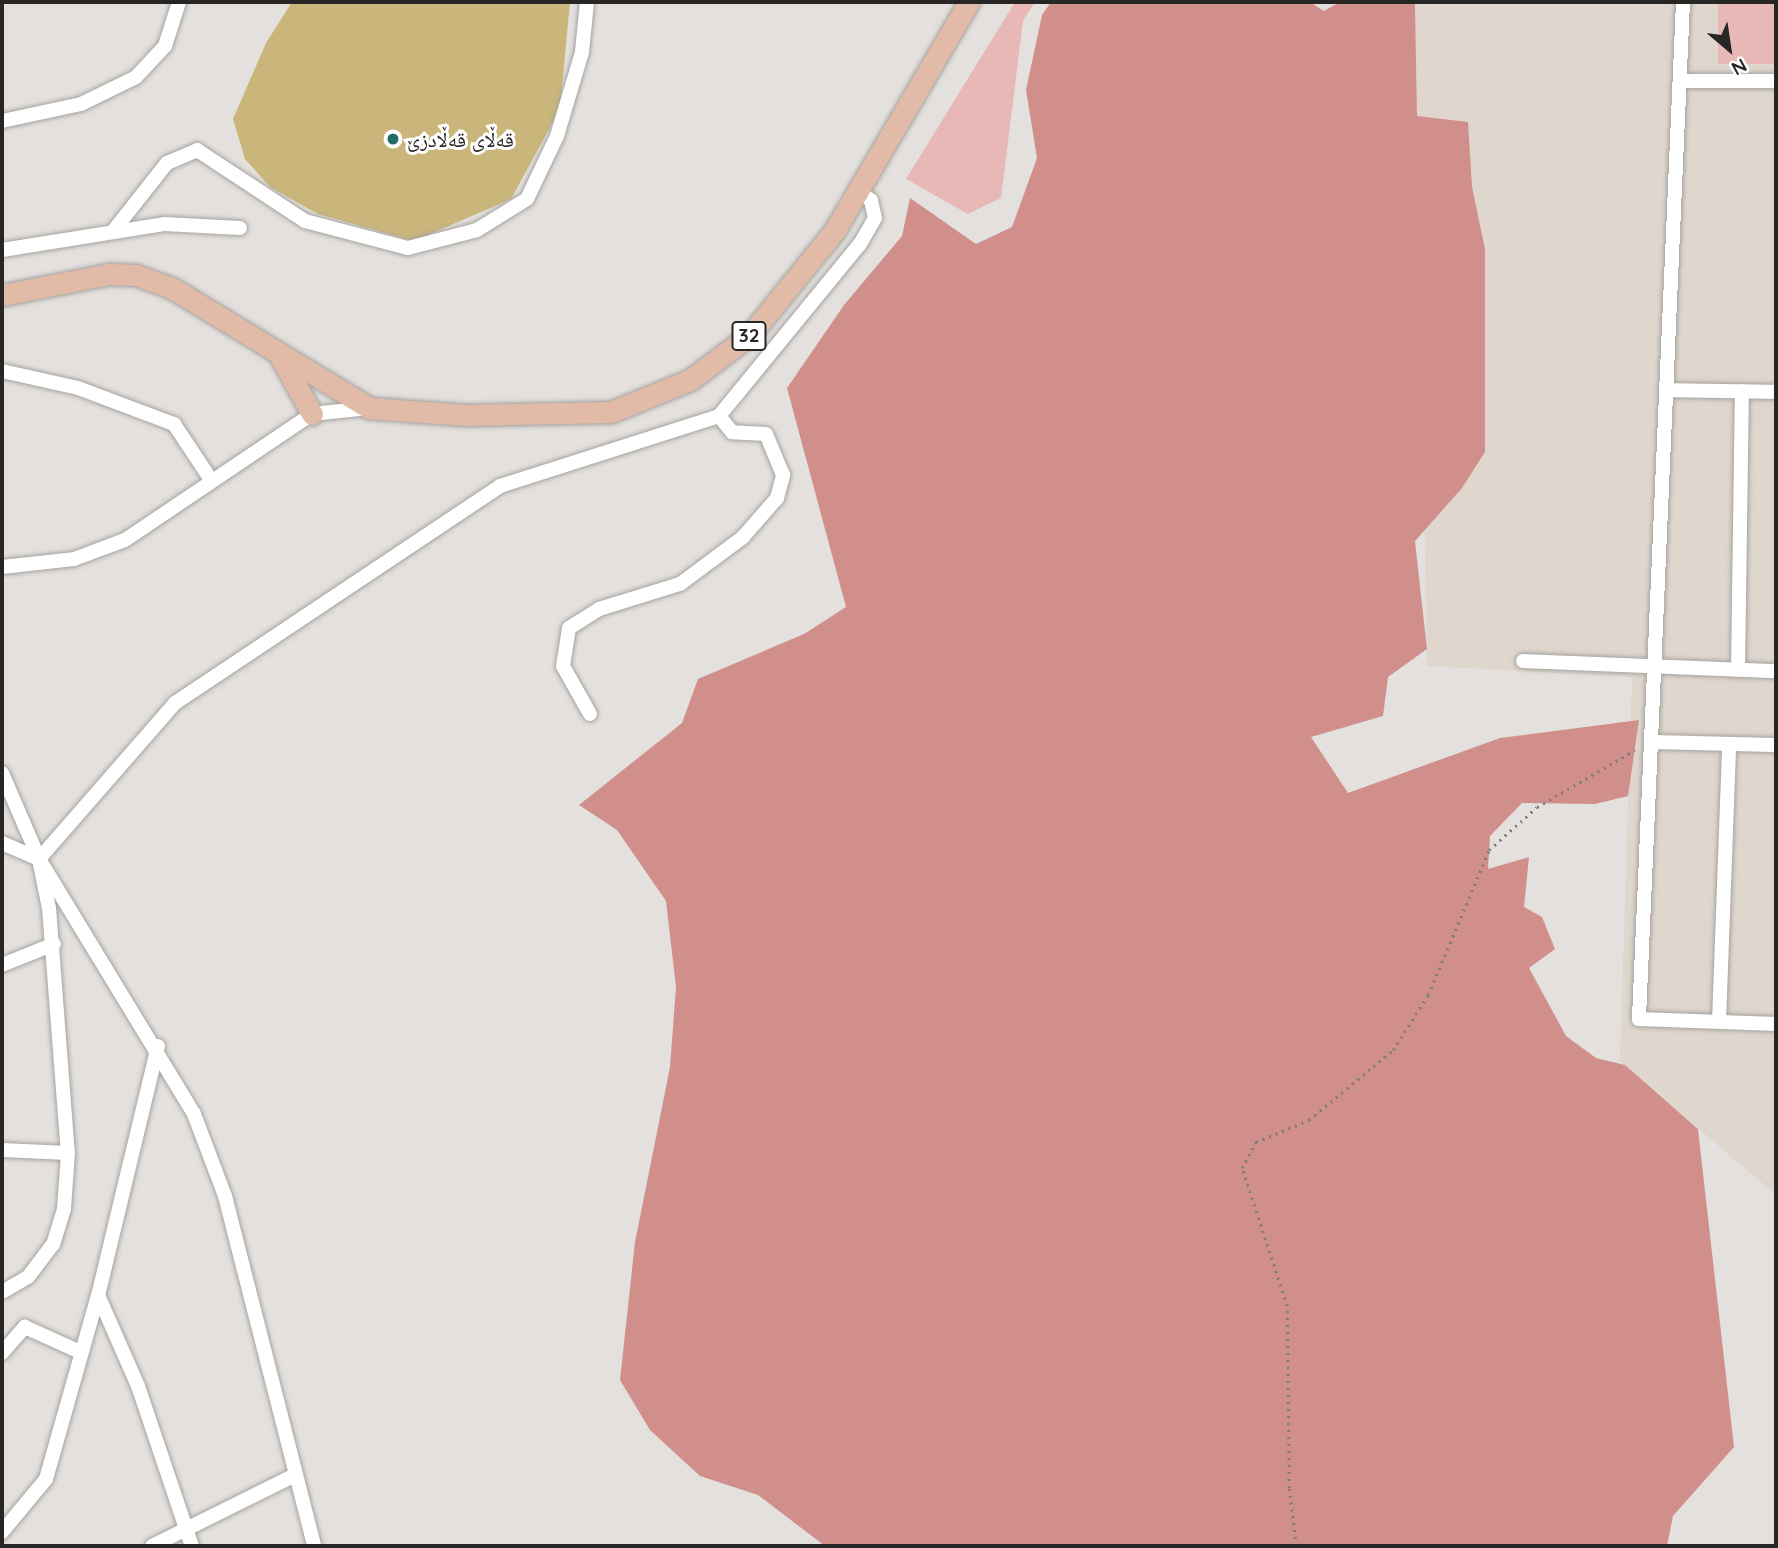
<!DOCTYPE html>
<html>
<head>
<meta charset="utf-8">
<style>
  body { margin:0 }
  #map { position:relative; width:1778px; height:1548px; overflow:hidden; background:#e3e0dd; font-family:Quicksand,"Noto Naskh Arabic",sans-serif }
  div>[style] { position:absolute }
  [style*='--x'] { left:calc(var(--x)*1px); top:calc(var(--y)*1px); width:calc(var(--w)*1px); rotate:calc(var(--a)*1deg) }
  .built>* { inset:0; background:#dfd6cd }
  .green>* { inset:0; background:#e8b8b6; transform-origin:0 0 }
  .forest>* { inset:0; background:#d18f8c }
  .building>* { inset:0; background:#cab67a }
  .path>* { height:2.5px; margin-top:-1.25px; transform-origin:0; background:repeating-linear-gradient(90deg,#7e7c7a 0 2px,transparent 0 7px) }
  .roads { filter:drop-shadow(0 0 2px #a6a3a0) drop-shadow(0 0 2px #a6a3a0) }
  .street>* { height:14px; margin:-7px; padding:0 7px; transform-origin:7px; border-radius:7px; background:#fff }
  .primary>* { height:21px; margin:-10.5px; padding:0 10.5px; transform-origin:10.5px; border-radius:10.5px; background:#e1baa8 }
  .dots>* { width:19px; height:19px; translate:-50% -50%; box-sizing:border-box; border:4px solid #fff; border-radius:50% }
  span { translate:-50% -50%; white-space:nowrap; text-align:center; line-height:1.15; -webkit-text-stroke:6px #fff; paint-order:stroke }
  .shield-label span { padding:2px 5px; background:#fff; border:2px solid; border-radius:5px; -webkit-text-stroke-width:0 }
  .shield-label { font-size:19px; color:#282625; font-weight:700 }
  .poi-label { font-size:21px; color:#282625 }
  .left { translate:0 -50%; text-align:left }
  .frame { position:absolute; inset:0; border:4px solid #282625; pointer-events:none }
  .north { position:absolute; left:1694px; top:14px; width:70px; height:70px; -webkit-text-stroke:5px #fff; paint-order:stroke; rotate:151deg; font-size:19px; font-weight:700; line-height:28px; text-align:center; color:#282625 }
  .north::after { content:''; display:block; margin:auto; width:24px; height:32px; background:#282625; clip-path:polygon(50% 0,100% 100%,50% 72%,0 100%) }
</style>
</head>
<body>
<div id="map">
  <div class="built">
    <div style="clip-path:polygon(1409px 2px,1776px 2px,1776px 1195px,1620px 1061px,1632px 677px,1427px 666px,1415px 4px)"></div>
  </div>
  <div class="green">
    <div style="clip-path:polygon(1015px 2px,1035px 2px,1023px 21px,1001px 198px,968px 214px,906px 179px)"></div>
    <div style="left:1718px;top:2px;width:58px;height:62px"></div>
  </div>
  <div class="forest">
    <div style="clip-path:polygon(1051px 2px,1310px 2px,1324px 11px,1340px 2px,1409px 2px,1415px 4px,1417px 116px,1468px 122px,1472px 187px,1485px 249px,1485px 452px,1462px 488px,1415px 541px,1427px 649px,1388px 677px,1383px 716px,1311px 737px,1348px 793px,1500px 738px,1639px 720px,1628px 796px,1595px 804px,1522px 803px,1490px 836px,1488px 869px,1529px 857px,1524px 907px,1542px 917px,1555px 949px,1529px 968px,1566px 1036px,1596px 1058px,1625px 1065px,1698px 1129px,1734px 1447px,1673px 1516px,1667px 1546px,825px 1546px,758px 1495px,700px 1476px,650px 1430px,620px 1380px,635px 1242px,670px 1067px,676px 987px,666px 901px,617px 830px,579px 805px,682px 723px,698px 679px,804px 634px,846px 607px,787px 388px,844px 305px,902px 236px,910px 198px,976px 244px,1012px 227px,1037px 158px,1026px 90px,1042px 15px)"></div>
  </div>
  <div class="building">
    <div style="clip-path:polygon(292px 2px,570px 2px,560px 109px,511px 199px,414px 241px,318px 214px,270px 187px,245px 159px,233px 119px,266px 43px)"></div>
  </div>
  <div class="path">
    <div style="--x:1296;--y:1546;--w:58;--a:-96.9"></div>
    <div style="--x:1289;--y:1488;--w:182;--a:-90.6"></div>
    <div style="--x:1287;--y:1306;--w:145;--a:-108.1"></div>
    <div style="--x:1242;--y:1168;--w:30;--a:-62"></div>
    <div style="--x:1256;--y:1142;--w:57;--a:-22.5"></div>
    <div style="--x:1309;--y:1120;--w:109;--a:-39.8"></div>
    <div style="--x:1393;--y:1050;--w:65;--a:-57.5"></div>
    <div style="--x:1428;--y:995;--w:157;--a:-67.2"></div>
    <div style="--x:1489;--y:850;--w:64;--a:-41.9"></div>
    <div style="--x:1537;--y:807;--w:113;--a:-30.2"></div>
  </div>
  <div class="roads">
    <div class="street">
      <div style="--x:1683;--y:2;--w:1018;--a:92.48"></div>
      <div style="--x:1639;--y:1019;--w:137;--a:2.1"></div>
      <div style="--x:1680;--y:81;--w:96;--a:0"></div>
      <div style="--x:2;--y:121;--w:81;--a:-12.1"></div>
      <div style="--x:81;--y:104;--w:61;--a:-26.1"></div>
      <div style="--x:136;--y:77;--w:42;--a:-46.9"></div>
      <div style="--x:165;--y:46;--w:46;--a:-72.3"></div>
      <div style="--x:114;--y:230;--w:85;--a:-51.7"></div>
      <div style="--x:167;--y:163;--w:33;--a:-23"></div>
      <div style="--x:197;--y:150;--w:129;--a:33.3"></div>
      <div style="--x:305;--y:221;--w:106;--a:14.7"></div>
      <div style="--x:408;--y:248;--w:71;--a:-14.6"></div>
      <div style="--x:477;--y:230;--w:59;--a:-31.8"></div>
      <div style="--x:527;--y:199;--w:70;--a:-64.5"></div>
      <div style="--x:557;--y:136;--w:88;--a:-73.4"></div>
      <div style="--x:582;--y:52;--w:50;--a:-84.3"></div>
      <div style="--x:2;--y:250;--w:164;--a:-9.1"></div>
      <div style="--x:164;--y:224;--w:76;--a:3"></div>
      <div style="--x:2;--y:371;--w:78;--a:12.6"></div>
      <div style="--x:78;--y:388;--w:103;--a:20.6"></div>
      <div style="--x:174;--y:424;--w:67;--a:56.5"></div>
      <div style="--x:1666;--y:390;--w:110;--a:1"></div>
      <div style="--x:2;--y:567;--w:72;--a:-6.3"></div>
      <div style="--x:74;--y:559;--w:54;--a:-20.4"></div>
      <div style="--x:125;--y:540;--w:225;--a:-34"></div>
      <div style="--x:312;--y:414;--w:57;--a:-6"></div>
      <div style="--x:1523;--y:661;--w:253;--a:2.3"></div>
      <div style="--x:1738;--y:670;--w:279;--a:-89.2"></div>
      <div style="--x:590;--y:714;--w:55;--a:-119.4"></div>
      <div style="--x:563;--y:666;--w:38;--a:-81"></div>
      <div style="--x:569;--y:628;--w:36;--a:-32"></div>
      <div style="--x:599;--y:609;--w:85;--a:-17.2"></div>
      <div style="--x:680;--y:584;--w:79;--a:-36.7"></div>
      <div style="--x:743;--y:537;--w:52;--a:-48.9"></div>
      <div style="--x:777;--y:498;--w:24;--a:-75"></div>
      <div style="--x:783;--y:475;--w:44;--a:-112.5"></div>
      <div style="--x:766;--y:434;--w:34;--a:-177"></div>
      <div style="--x:732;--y:432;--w:21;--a:-129"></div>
      <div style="--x:719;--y:416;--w:222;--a:-50.7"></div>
      <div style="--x:860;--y:244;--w:30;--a:-60"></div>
      <div style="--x:875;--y:218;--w:18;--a:-103"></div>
      <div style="--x:871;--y:200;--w:17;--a:-147"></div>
      <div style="--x:1651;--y:742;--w:125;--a:1.4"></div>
      <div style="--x:2;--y:773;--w:94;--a:66.7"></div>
      <div style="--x:39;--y:859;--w:50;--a:78.5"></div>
      <div style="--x:49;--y:908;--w:246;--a:85.6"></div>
      <div style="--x:68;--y:1153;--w:56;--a:94.1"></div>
      <div style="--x:64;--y:1209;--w:37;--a:107"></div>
      <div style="--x:53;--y:1244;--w:41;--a:127.1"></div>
      <div style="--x:28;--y:1277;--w:30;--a:150"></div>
      <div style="--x:2;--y:843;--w:40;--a:23.4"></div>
      <div style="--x:39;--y:859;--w:298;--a:58.7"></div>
      <div style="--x:194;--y:1114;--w:88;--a:69.3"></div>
      <div style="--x:225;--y:1196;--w:361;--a:75.7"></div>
      <div style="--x:39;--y:859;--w:207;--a:-48.9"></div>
      <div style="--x:175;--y:703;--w:391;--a:-33.7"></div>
      <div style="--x:500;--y:486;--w:230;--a:-17.7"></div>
      <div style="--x:2;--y:965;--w:56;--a:-22"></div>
      <div style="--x:1719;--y:1022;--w:278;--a:-87.9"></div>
      <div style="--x:158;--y:1046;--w:256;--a:103.5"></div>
      <div style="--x:98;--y:1295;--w:99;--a:66.3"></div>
      <div style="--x:138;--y:1386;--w:169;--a:71.4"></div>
      <div style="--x:2;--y:1150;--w:66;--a:2.6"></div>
      <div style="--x:2;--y:1353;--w:35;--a:-49"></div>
      <div style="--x:25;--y:1327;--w:60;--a:24.4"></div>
      <div style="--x:2;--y:1532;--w:69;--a:-50.3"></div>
      <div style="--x:46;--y:1479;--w:191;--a:-74.2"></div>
      <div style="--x:152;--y:1546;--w:160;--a:-26.4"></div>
    </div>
    <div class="primary">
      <div style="--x:2;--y:295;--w:109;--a:-11.1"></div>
      <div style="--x:109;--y:274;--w:27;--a:2"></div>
      <div style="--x:136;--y:275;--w:38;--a:20"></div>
      <div style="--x:172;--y:288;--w:231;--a:31.3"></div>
      <div style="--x:369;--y:408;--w:97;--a:4.1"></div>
      <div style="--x:466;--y:415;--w:145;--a:-1.2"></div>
      <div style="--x:611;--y:412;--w:85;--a:-22.1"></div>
      <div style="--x:690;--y:380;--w:75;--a:-36.9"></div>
      <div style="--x:750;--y:335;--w:135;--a:-51"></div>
      <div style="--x:835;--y:230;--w:264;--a:-59.6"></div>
      <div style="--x:281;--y:358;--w:64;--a:61"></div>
    </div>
  </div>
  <div class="dots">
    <div style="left:393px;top:139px;background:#246c63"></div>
  </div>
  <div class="shield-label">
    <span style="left:749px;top:336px">32</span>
  </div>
  <div class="poi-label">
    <span class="left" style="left:407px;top:139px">قەڵای قەڵادزێ</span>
  </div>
  <div class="frame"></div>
  <div class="north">N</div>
</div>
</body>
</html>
